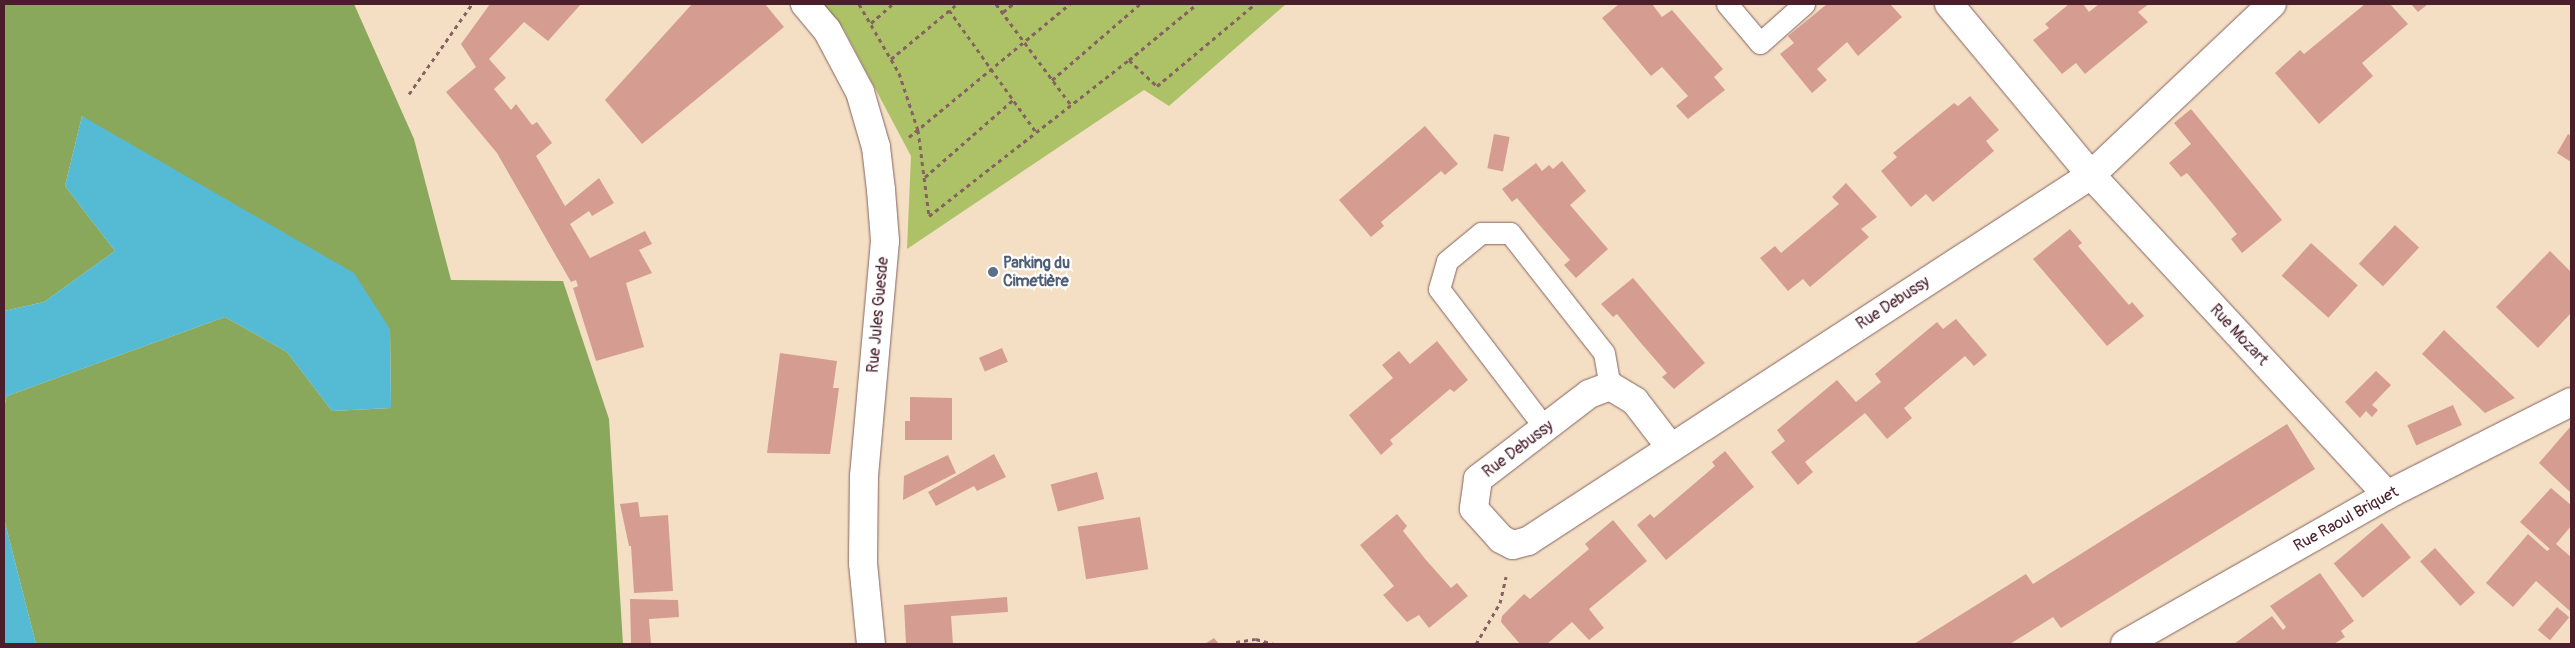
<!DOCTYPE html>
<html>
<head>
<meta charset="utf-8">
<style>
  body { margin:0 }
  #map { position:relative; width:2575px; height:648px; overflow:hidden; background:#f4dfc4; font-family:Pangolin,sans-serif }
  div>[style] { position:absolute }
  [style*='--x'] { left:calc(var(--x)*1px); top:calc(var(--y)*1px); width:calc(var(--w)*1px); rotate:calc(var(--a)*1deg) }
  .green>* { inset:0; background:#adc266 }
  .forest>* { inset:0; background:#8aa85b }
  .water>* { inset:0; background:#55bad3 }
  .building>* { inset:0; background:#d59d91; transform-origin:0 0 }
  .path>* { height:3px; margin-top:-1.5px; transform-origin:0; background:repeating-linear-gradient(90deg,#866261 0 4px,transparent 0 8px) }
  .roads { filter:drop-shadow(0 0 1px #866261) drop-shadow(0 0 1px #866261) }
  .lane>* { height:21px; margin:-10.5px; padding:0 10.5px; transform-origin:10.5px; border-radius:10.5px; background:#fff }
  .street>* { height:28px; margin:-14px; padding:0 14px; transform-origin:14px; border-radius:14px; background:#fff }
  .dots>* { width:14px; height:14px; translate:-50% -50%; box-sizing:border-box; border:2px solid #fff; border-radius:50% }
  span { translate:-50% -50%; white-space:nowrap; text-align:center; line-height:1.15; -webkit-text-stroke:4.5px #fff; paint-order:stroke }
  .service-label { font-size:16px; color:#4e5e75; font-weight:700 }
  .left { translate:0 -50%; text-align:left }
  .street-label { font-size:16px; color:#4a1f2b }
  .frame { position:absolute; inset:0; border:5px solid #4a1f2b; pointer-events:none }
</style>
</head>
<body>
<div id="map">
  <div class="green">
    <div style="clip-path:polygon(822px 4px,1286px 4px,1169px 106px,1144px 90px,907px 249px,911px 156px,843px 28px)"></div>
  </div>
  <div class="forest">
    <div style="clip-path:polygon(4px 4px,354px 4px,414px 139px,451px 280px,563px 281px,609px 419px,623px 644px,36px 644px,4px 519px,4px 407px,7px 396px,225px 317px,287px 352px,332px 411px,391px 408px,390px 329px,82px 116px,65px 186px,115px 251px,44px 302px,4px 311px)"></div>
  </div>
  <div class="water">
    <div style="clip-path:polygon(82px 116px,354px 273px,390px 329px,391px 408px,332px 411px,287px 352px,225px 317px,7px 396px,4px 407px,4px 311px,44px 302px,115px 251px,65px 186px)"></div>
    <div style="clip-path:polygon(4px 519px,36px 644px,4px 644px)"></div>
  </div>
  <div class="building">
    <div style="clip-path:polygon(490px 4px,581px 4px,548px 41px,524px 22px,489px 59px,506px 78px,494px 89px,511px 110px,516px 104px,532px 125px,537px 122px,552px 143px,536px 156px,565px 206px,599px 178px,614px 203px,592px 216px,589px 211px,570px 224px,590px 258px,645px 231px,652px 244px,639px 250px,652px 273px,626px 283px,644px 347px,596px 361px,573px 288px,578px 286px,576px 280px,571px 282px,497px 153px,446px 92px,476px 67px,461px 44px)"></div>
    <div style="clip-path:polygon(692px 4px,765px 4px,784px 27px,642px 144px,605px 100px)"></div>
    <div style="clip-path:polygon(1619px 4px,1652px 4px,1662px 17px,1672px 10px,1723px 69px,1714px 77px,1725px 90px,1688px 119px,1676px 106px,1688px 96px,1662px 67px,1651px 76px,1602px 18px)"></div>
    <div style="clip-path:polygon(1827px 4px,1890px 4px,1902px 17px,1858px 56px,1847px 42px,1817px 69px,1827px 80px,1812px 93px,1780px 54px,1794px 43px,1788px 36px)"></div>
    <div style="clip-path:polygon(2069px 4px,2083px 4px,2089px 12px,2099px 4px,2149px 4px,2138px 12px,2148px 22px,2085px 74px,2076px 63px,2062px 74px,2033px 40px,2049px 28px,2045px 24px)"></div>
    <div style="clip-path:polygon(2365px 4px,2390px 4px,2408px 24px,2362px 63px,2373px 76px,2319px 124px,2275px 73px,2300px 50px,2304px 54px)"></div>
    <div style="clip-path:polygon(2411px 4px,2428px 4px,2418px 12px)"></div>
    <div style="clip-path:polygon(1970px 96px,1999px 130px,1986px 141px,1994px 151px,1933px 202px,1926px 194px,1911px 207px,1881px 171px,1897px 157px,1893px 153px,1954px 103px,1958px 106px)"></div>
    <div style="clip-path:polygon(2191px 109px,2282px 220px,2242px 253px,2231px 239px,2237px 234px,2212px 203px,2187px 173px,2181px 177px,2169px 163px,2191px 144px,2174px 123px)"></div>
    <div style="clip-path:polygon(1425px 126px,1458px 164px,1445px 175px,1441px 171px,1381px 222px,1384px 226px,1371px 237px,1339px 200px)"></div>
    <div style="left:1494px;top:134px;width:16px;height:35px;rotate:11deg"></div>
    <div style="clip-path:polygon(2568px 134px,2571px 136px,2571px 162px,2557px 153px)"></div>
    <div style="clip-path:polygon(1562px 161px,1586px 191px,1570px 205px,1608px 249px,1576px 278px,1564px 265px,1570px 260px,1542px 228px,1517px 198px,1512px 202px,1502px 189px,1536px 163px,1542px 171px,1549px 165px,1553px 169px)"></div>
    <div style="clip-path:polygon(1846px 183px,1877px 217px,1861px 229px,1869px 237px,1810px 287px,1803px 279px,1788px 291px,1760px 258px,1775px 246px,1781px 253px,1839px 204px,1832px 197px)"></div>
    <div style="left:2395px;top:225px;width:33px;height:53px;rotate:43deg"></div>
    <div style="clip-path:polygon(2070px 229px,2082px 243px,2078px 246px,2129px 305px,2132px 302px,2144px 316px,2107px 346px,2033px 259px)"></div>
    <div style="left:2311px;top:243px;width:63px;height:44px;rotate:42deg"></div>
    <div style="clip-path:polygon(2550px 251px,2571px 272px,2571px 313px,2538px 348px,2496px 307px)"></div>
    <div style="clip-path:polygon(1633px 278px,1705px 363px,1674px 389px,1662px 377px,1667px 373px,1640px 342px,1617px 314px,1613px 317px,1601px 304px)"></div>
    <div style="clip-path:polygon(1956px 319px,1987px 355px,1974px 366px,1965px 356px,1904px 408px,1912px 418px,1887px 439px,1865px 413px,1805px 462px,1813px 472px,1798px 485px,1771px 452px,1785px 441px,1777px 430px,1837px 380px,1856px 402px,1881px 382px,1875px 374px,1937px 322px,1943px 329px)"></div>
    <div style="clip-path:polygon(2444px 330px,2515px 398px,2485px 413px,2422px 354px)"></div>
    <div style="clip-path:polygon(1437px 341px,1468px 380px,1454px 392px,1450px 389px,1390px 440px,1393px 444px,1381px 455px,1349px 415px,1393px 378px,1382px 365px,1399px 351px,1410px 364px)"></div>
    <div style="left:1002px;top:348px;width:15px;height:25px;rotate:67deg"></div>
    <div style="clip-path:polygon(780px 353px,837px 361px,833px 388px,839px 388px,830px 454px,767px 453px)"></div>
    <div style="clip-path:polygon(2376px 371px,2391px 385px,2372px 405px,2378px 410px,2372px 417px,2366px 411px,2360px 418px,2345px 402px)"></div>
    <div style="clip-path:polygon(910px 397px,952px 398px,952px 440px,905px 440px,905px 421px,910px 421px)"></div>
    <div style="left:2453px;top:405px;width:22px;height:50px;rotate:66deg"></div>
    <div style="clip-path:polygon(2287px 424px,2315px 469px,2061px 628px,2053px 617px,2010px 644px,1914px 644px,2026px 574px,2033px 584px)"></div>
    <div style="clip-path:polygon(2571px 426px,2571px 493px,2539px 463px)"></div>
    <div style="clip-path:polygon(1725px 451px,1754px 487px,1666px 560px,1637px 525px,1650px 514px,1654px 518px,1715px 466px,1712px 462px)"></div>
    <div style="clip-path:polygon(994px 454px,1006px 477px,977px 491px,974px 486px,936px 506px,928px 492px)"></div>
    <div style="clip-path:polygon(948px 455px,956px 473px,903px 500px,904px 476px)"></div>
    <div style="left:1097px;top:472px;width:28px;height:48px;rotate:75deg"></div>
    <div style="clip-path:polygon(2551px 488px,2571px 505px,2571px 526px,2556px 544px,2571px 557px,2571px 612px,2536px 581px,2513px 607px,2486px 583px,2528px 534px,2547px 551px,2550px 549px,2520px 522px)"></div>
    <div style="clip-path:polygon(638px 502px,640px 517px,668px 515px,673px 591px,634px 593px,631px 546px,629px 546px,620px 504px)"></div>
    <div style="clip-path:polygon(1397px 514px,1407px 526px,1403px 531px,1426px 560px,1451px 588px,1457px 583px,1468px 596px,1429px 628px,1419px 615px,1407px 622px,1383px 595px,1394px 586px,1360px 545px)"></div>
    <div style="left:1140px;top:517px;width:53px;height:63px;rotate:81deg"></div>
    <div style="clip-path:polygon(1613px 520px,1647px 561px,1589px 609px,1604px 628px,1589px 640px,1572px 622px,1547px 644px,1520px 644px,1501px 622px,1502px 616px,1524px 594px,1530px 599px,1589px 549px,1585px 544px)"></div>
    <div style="left:2382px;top:523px;width:45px;height:63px;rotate:50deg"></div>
    <div style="left:2435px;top:548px;width:60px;height:20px;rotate:48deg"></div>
    <div style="clip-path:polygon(2320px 573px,2354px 621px,2341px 631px,2345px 637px,2334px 644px,2234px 644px,2272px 616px,2283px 630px,2286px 627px,2270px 606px)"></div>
    <div style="clip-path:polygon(1007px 597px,1008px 612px,951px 616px,953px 644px,906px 644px,904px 605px)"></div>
    <div style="clip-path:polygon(630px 599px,678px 600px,679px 617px,649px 619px,651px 644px,631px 644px)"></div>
    <div style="left:2557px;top:607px;width:16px;height:30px;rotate:40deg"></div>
    <div style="clip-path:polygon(1214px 638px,1219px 644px,1204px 644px,1208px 642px)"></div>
  </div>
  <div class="path">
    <div style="--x:859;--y:4;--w:80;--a:59.9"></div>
    <div style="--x:899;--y:73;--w:60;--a:71.6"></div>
    <div style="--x:918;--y:130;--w:87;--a:82.7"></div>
    <div style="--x:929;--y:216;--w:254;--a:-38"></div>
    <div style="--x:1129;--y:60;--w:38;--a:43"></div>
    <div style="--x:1157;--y:86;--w:128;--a:-39.9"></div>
    <div style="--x:996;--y:4;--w:126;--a:53.4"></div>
    <div style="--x:949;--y:10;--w:150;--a:54.5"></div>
    <div style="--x:1003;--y:12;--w:13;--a:-39"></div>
    <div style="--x:871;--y:23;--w:29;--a:-41"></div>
    <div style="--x:891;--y:59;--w:86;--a:-39.8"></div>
    <div style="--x:1129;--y:60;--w:88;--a:-39.5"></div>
    <div style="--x:1052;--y:80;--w:116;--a:-40.8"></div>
    <div style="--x:409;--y:94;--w:110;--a:-55"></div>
    <div style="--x:909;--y:137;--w:209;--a:-39.6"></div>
    <div style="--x:925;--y:177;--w:117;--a:-41.2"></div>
    <div style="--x:1236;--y:642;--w:20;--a:-9"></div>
    <div style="--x:1256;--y:639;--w:19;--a:16"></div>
    <div style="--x:1476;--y:644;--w:48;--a:-59.7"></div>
    <div style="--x:1500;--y:603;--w:27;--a:-77"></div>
  </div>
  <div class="roads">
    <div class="lane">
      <div style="--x:1727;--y:4;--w:51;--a:49.8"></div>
      <div style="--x:1760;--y:43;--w:59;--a:-41.6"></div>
      <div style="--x:1545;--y:428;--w:175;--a:-127.3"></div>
      <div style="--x:1439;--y:289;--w:29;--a:-74"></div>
      <div style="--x:1447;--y:261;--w:44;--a:-39.5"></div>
      <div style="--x:1481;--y:233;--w:29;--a:0"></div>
      <div style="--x:1510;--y:233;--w:152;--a:51.9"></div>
      <div style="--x:1604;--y:353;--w:34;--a:80"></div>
    </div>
    <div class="street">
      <div style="--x:805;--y:4;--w:34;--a:50"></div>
      <div style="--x:827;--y:30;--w:70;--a:62"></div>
      <div style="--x:860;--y:92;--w:57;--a:73.8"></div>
      <div style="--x:876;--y:147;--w:43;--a:83.4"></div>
      <div style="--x:881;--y:190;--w:51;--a:85.5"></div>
      <div style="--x:885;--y:241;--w:236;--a:95.1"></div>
      <div style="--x:864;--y:476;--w:87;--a:90.7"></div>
      <div style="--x:863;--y:563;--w:81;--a:84.4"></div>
      <div style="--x:1949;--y:4;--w:222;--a:50.3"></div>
      <div style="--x:2091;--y:175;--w:436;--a:47.2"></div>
      <div style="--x:1671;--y:448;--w:59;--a:-127.5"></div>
      <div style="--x:1635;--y:401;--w:29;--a:-149"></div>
      <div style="--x:1610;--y:386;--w:22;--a:159"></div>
      <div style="--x:1589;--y:394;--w:140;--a:142.6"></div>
      <div style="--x:1478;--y:479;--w:30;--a:98"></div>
      <div style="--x:1474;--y:509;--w:40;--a:48"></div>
      <div style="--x:1501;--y:539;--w:13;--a:27"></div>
      <div style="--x:1513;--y:545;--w:16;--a:-15"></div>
      <div style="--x:1528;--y:541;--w:672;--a:-33.03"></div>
      <div style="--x:2091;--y:175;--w:249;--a:-43.4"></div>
      <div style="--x:2125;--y:644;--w:301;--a:-29.6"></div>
      <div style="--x:2387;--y:495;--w:206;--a:-26.8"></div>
    </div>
  </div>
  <div class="dots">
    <div style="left:993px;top:272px;background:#5c6f8a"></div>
  </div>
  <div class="service-label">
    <span class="left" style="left:1003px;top:272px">Parking du<br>Cimetière</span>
  </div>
  <div class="street-label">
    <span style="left:1893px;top:303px;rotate:-33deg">Rue Debussy</span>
    <span style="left:878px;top:315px;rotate:-85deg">Rue Jules Guesde</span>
    <span style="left:2239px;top:335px;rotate:47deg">Rue Mozart</span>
    <span style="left:1518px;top:449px;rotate:-37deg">Rue Debussy</span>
    <span style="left:2346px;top:519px;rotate:-29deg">Rue Raoul Briquet</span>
  </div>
  <div class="frame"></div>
</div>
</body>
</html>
